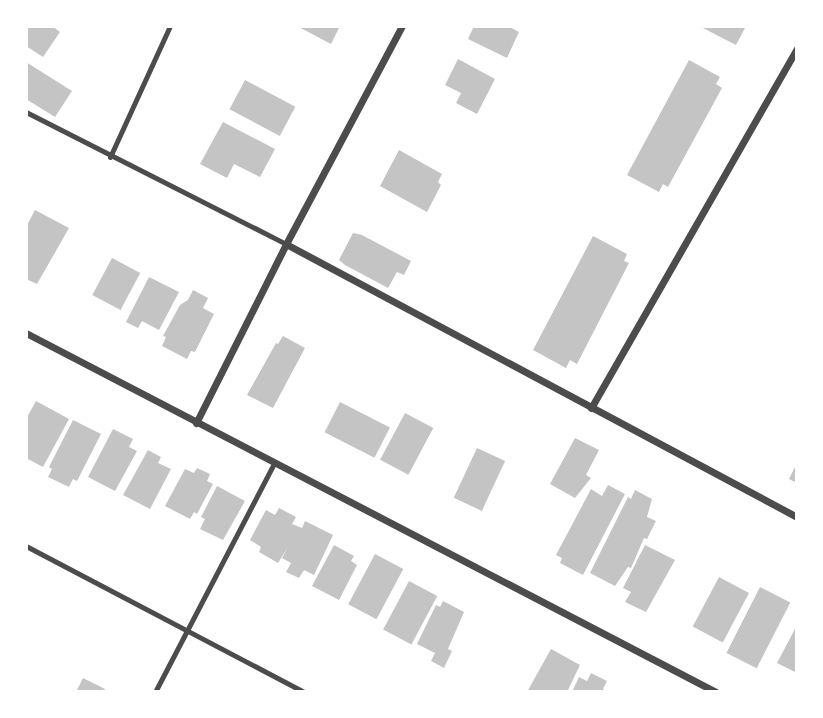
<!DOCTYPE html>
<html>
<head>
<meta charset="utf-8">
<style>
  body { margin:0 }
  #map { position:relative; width:823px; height:718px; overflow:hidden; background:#fff; font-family:"Zilla Slab",serif }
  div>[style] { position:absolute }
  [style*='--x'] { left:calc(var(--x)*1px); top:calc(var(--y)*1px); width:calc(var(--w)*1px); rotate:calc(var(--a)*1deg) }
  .building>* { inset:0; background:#c4c4c4; transform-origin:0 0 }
  .service>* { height:5px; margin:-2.5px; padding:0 2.5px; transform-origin:2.5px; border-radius:2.5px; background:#4c4c4c }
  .minor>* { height:7px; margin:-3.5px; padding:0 3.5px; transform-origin:3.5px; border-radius:3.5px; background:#4c4c4c }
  span { translate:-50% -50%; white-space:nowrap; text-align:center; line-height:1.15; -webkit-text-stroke:5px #fff; paint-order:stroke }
  .frame { position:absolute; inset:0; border:28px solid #fff; pointer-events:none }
</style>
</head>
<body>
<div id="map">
  <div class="building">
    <div style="clip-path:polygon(26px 26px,52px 26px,60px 32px,43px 57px,26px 46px)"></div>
    <div style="clip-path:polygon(297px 26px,340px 26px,331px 44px)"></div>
    <div style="clip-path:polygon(474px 26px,508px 26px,519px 32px,507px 58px,468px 39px)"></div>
    <div style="clip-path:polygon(699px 26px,746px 26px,736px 45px)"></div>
    <div style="clip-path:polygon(458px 59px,495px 79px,477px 114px,456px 103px,461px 93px,445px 85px)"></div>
    <div style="clip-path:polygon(689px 60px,720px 77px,716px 84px,722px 88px,668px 187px,663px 184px,659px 192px,627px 175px)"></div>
    <div style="clip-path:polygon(26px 62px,72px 91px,55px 117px,26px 99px)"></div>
    <div style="left:245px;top:80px;width:57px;height:33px;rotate:28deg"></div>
    <div style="clip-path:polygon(223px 122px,275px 149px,260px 177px,234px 164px,227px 178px,200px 164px)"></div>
    <div style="clip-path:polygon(399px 150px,442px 174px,438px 182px,441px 185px,427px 212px,380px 186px)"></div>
    <div style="clip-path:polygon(35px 210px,69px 228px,37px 284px,26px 279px,26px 227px)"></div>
    <div style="clip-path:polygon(353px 233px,362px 235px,411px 261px,404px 275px,397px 272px,388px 288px,345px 265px,339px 260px)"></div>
    <div style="clip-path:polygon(593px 236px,627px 254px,624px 261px,629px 263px,577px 364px,570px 360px,566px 368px,533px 350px)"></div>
    <div style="left:112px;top:258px;width:32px;height:42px;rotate:28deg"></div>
    <div style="clip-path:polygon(149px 277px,179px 292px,159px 330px,142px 321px,138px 328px,126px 322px)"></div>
    <div style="clip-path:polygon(193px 290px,208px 298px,203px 308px,214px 314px,195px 352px,191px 351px,187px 359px,162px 346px,166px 337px,163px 336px,180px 305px,188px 300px)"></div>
    <div style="clip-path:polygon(283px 336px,305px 348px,273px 408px,247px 395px,276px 343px,278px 344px)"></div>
    <div style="clip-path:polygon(36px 401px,69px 419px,43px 467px,26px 458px,26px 419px)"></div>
    <div style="left:340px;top:402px;width:56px;height:34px;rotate:27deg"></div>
    <div style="left:405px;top:413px;width:32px;height:53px;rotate:28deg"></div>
    <div style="clip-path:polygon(73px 420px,101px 434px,77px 481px,73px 479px,69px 487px,48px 477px,52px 469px,49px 467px)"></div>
    <div style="clip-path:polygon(113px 429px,133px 439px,129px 447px,137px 451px,115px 491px,88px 477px)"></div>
    <div style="clip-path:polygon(575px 438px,599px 450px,586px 475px,591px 478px,575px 498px,550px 484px)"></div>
    <div style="left:477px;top:448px;width:31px;height:55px;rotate:25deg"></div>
    <div style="clip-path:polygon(148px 450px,161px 457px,158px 463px,171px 469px,150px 509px,123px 495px)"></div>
    <div style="clip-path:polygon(797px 463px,797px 483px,789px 479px)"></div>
    <div style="clip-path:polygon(197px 468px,210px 474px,207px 481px,213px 484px,197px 514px,194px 512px,190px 519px,165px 506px,185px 469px,194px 473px)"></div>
    <div style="clip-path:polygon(608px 485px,625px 494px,583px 575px,560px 563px,562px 558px,556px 555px,591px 489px,602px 496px)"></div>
    <div style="clip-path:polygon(217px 486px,245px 501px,223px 540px,200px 529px,205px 519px,201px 517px)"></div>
    <div style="clip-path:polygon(635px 490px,652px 499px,647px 517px,656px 521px,647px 539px,644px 538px,631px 568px,628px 567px,615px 586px,590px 573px,628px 497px,631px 499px)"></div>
    <div style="clip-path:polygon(279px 508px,296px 517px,292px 524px,302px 528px,305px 521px,333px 535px,314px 575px,304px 570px,299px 578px,286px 572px,291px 563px,282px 558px,288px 547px,278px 563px,259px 552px,261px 547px,250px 540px,266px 510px,275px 515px)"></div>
    <div style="clip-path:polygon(334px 545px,354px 556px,351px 561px,357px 565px,339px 600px,312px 586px)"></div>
    <div style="clip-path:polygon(645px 545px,675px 560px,646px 612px,625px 602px,631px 592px,623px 588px)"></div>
    <div style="left:375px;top:554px;width:32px;height:57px;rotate:28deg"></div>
    <div style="left:719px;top:577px;width:34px;height:56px;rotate:28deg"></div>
    <div style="left:409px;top:581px;width:32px;height:55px;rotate:28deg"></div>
    <div style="left:760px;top:587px;width:34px;height:74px;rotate:27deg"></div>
    <div style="clip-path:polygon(443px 601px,464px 612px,448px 649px,452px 651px,444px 668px,431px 661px,435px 653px,417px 644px,436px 605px,440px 607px)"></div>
    <div style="clip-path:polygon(797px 625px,797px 673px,777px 663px)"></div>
    <div style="clip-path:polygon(551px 649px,580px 665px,567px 692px,527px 692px)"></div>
    <div style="clip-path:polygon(591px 673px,607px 681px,603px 689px,608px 692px,572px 692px,579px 677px,587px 681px)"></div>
    <div style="clip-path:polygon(83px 678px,105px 689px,104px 692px,76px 692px)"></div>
  </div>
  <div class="service">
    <div style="--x:26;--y:112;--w:292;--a:26.9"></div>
    <div style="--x:110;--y:157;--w:144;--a:-65.4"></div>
    <div style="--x:26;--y:546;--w:314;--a:27.7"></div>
    <div style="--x:155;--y:692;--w:258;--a:-62.5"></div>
  </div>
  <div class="minor">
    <div style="--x:286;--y:244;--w:579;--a:28.11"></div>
    <div style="--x:26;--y:333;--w:778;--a:27.49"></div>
    <div style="--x:591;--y:408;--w:415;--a:-60.2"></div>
    <div style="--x:196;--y:423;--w:200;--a:-63.3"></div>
    <div style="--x:286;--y:244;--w:247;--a:-62"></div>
  </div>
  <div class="frame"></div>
</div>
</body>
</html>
